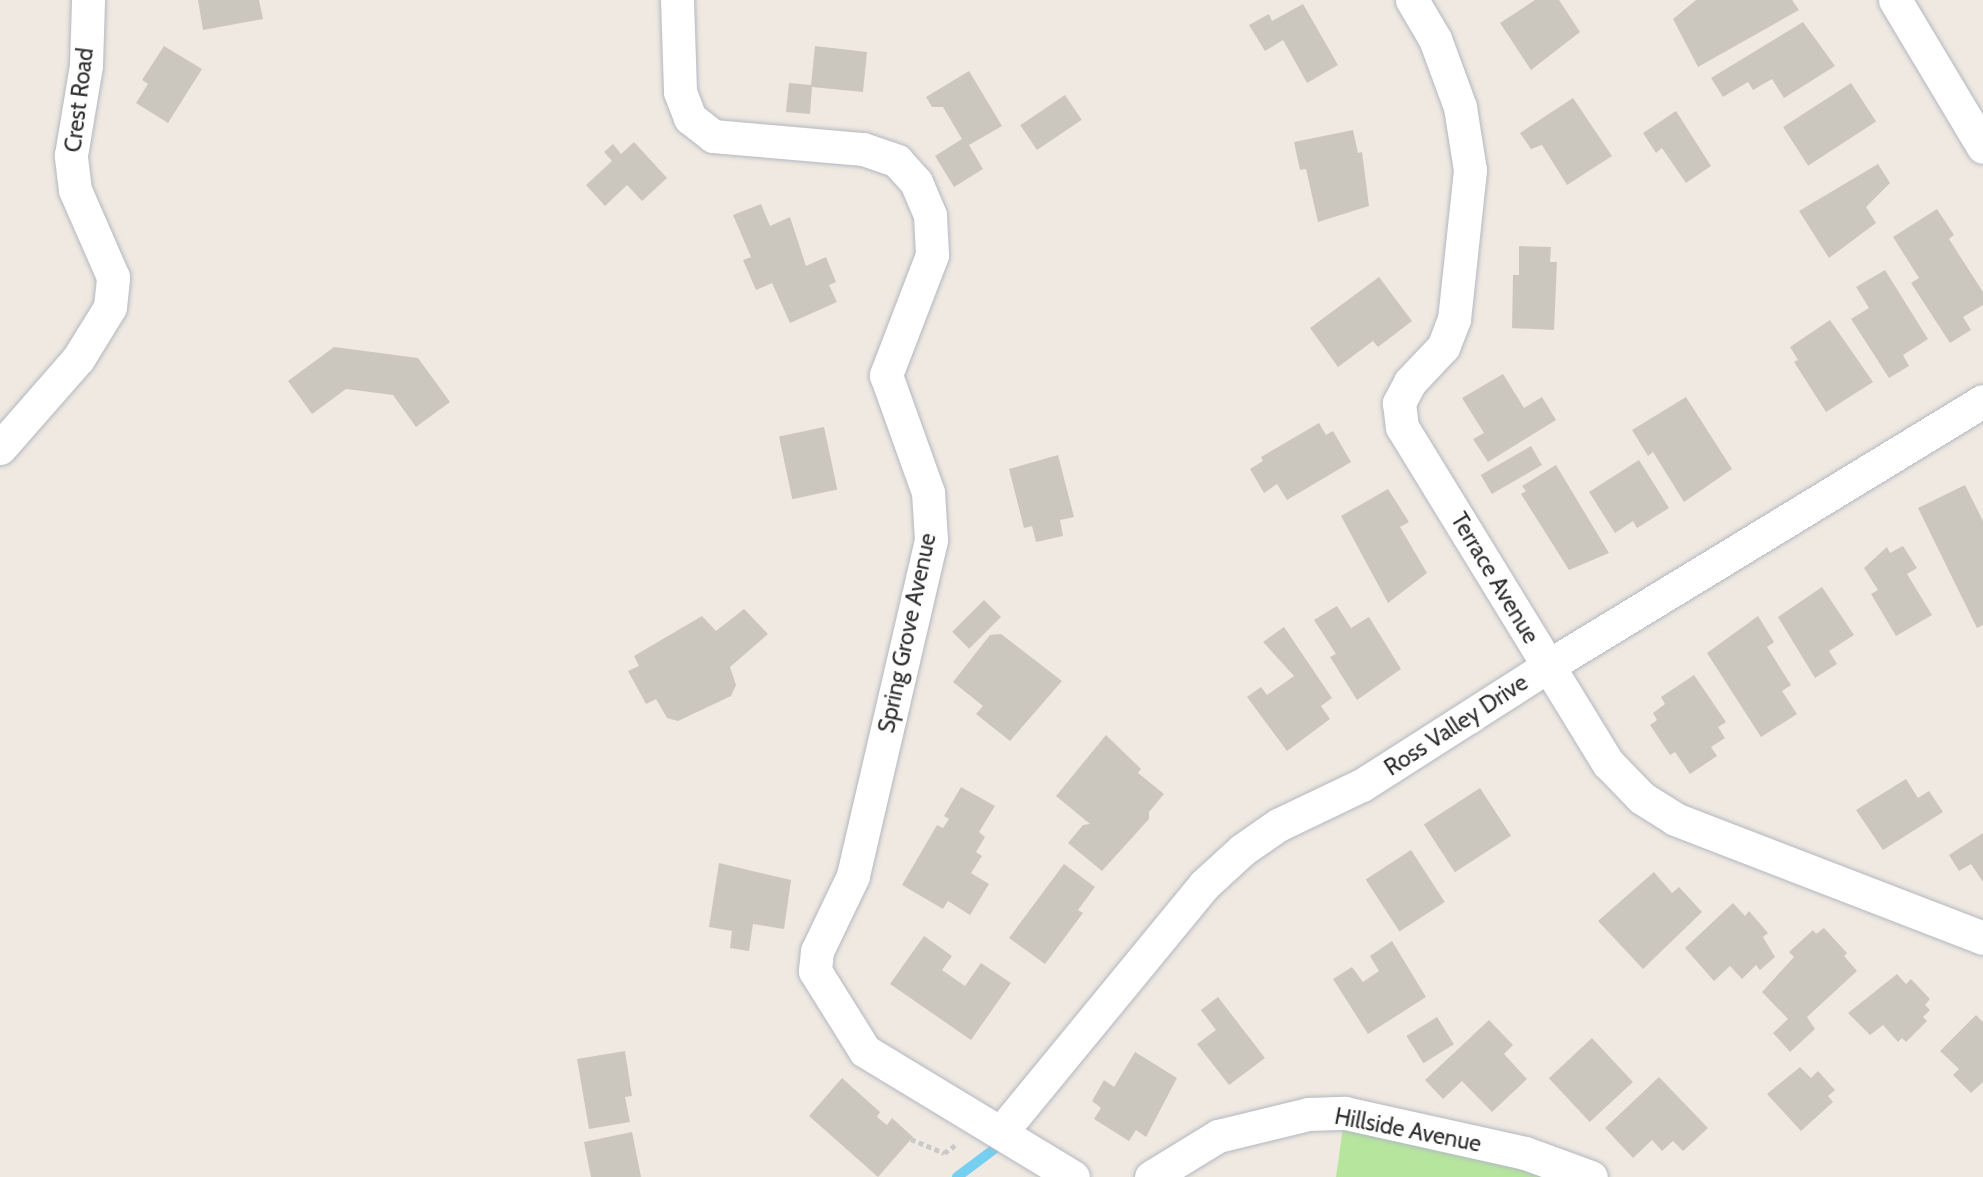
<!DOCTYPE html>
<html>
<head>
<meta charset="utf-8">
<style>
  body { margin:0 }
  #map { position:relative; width:1983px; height:1177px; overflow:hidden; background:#efe9e1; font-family:Cabin,sans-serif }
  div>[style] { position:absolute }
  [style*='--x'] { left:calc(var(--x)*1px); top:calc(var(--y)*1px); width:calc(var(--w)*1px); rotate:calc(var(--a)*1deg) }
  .green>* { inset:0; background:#b6e59e }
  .stream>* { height:10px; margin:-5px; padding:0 5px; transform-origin:5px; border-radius:5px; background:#75cff0 }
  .building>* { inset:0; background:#cbc7bf; transform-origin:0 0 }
  .path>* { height:4.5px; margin-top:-2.25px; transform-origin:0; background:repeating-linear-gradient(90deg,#c9c9c9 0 5px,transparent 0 8.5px) }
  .roads { filter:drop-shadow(0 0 2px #b4b7c1) drop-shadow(0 0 2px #b4b7c1) }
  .minor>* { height:33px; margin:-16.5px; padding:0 16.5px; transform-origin:16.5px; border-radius:16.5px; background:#fff }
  span { translate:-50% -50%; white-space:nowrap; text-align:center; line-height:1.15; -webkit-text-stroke:7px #fff; paint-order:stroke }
  .street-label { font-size:23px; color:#2e2e2e }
</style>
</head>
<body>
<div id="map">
  <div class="green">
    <div style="clip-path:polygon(1345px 1113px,1571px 1177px,1336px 1177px)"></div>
  </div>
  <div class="stream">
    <div style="--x:957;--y:1177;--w:50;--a:-36.9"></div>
  </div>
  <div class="building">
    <div style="clip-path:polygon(198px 0,259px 0,263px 19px,203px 30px)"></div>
    <div style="clip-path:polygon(1535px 0,1559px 0,1580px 32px,1531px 70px,1500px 23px)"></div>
    <div style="clip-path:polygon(1696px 0,1792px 0,1799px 10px,1698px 67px,1673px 19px)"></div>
    <div style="clip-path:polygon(1303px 4px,1338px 65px,1307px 83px,1283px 40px,1265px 51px,1249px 25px,1269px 14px,1272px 21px)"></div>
    <div style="clip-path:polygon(1803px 22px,1835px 66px,1784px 98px,1772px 79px,1753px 90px,1748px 82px,1723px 97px,1711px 78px)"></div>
    <div style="clip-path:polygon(164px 46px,202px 69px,168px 123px,136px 103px,148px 84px,142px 80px)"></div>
    <div style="clip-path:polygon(815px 46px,867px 52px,863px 92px,812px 87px,810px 114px,786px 112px,789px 83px,811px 85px)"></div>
    <div style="clip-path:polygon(969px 71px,1002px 126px,969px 145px,983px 169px,954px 187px,935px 156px,962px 139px,943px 107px,932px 107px,926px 97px)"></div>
    <div style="left:1851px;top:83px;width:46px;height:81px;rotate:57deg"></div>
    <div style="left:1065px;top:95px;width:30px;height:54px;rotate:56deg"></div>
    <div style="clip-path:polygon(1573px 98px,1612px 156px,1567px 185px,1542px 145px,1531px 149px,1520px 133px)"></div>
    <div style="clip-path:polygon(1676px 111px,1711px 166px,1686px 183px,1662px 148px,1656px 153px,1643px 133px)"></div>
    <div style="clip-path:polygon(1353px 130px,1358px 153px,1362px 152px,1369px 206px,1318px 222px,1306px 169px,1300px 170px,1294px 142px)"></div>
    <div style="clip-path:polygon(634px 142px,667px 178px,642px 201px,627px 185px,605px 206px,586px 185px,612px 161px,604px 152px,613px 144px,621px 154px)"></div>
    <div style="clip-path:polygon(1878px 164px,1890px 183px,1866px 207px,1876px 223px,1829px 258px,1799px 211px)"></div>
    <div style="clip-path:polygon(761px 204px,770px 226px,790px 217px,806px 266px,826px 257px,836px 282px,829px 285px,837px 302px,790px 323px,772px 283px,756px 290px,743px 260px,751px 257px,733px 215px)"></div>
    <div style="clip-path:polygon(1937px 209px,1954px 235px,1949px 239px,1983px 292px,1983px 305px,1963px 317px,1971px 330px,1950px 343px,1911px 283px,1919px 278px,1893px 237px)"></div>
    <div style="clip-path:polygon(1519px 246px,1551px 247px,1550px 262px,1557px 262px,1554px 330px,1512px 328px,1513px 275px,1519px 275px)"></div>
    <div style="clip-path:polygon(1885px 270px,1928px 339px,1903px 355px,1909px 366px,1889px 378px,1851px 319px,1869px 308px,1856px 287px)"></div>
    <div style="clip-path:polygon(1379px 277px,1412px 321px,1378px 347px,1373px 341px,1338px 367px,1310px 328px)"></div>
    <div style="clip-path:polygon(1830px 320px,1873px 382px,1826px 412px,1794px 362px,1798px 360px,1790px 347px)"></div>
    <div style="clip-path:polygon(334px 347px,418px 358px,450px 402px,416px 427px,393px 395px,346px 389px,312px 414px,288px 381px)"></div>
    <div style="clip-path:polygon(1503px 374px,1524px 408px,1542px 397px,1556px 420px,1488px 462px,1473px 439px,1484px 433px,1462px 398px)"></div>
    <div style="clip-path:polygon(1686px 397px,1732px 469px,1684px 502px,1653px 452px,1648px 456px,1632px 430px)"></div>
    <div style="clip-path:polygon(1319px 423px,1326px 435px,1333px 431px,1351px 462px,1287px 500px,1277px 484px,1264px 493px,1250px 469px,1263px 461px,1261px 457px)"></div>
    <div style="left:824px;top:427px;width:64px;height:46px;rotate:78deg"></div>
    <div style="left:1531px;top:446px;width:22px;height:58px;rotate:60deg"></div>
    <div style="clip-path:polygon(1058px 455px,1074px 517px,1060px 520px,1063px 536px,1036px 542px,1032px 526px,1024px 528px,1009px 469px)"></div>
    <div style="clip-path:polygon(1639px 460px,1669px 508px,1637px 528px,1633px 521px,1615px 533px,1589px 492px)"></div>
    <div style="clip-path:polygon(1556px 465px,1609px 553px,1569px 570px,1521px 494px,1526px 491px,1522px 486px)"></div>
    <div style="clip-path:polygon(1965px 485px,1983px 521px,1983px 625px,1977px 628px,1918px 508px)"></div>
    <div style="clip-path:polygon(1388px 489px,1409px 522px,1400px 527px,1427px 573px,1388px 603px,1341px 516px)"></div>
    <div style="clip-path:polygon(1903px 546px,1917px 568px,1907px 574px,1932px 615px,1896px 636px,1871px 594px,1878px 590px,1864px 568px,1887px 547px,1890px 553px)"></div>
    <div style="clip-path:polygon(1822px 587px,1854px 635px,1829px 651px,1837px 664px,1815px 678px,1778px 617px)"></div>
    <div style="left:984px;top:600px;width:24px;height:45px;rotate:45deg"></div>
    <div style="clip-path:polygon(1337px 606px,1351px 628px,1369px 617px,1401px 669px,1357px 700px,1330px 657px,1336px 654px,1314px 620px)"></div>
    <div style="clip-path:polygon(744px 609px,768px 634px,730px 667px,736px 685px,731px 696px,678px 721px,667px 718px,656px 699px,646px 704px,628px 671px,639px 666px,634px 656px,702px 616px,716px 631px)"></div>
    <div style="clip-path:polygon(1758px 616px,1774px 642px,1767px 647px,1791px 685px,1782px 691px,1797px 714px,1761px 737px,1707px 653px)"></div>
    <div style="clip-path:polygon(1284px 627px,1332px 698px,1321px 706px,1330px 719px,1287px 751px,1247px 697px,1261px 687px,1267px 695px,1294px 676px,1263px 642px)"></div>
    <div style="clip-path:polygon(1001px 634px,1062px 681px,1010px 741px,976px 714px,983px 706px,953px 682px,990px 635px)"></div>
    <div style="clip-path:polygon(1694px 675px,1726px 722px,1718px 727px,1725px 738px,1711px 747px,1717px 756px,1690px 774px,1675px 752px,1670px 755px,1650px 725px,1657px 720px,1653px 713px,1665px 704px,1661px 697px)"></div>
    <div style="clip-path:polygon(1106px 735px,1141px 769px,1138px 773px,1164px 794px,1149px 812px,1149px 819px,1102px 871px,1068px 843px,1083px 825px,1090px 824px,1056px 796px)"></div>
    <div style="clip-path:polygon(1906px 779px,1918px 798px,1929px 791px,1943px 812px,1883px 850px,1856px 810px)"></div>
    <div style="clip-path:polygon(961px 787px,995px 806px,979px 832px,985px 837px,976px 852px,982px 856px,971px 873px,989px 884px,970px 915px,948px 901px,943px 909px,902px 885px,937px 825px,943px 828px,949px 819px,944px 816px)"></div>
    <div style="left:1480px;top:788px;width:57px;height:67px;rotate:57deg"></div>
    <div style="clip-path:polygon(1983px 833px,1983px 882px,1971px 864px,1959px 871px,1949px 855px)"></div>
    <div style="left:1411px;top:850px;width:62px;height:54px;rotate:57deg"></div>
    <div style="clip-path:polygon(719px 863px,791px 880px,784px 929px,753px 924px,749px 951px,730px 948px,732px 931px,709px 927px)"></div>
    <div style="clip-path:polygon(1064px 864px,1095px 887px,1078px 910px,1083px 913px,1045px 964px,1009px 938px)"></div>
    <div style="clip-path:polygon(1654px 872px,1672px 893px,1679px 887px,1702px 912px,1643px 969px,1598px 921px)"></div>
    <div style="clip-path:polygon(1733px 903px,1745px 916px,1749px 911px,1768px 933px,1763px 937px,1775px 957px,1760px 970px,1756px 965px,1742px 979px,1730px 966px,1714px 981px,1685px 948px)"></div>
    <div style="clip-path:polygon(1824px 928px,1847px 953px,1844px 956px,1857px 971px,1807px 1017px,1815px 1029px,1790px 1052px,1773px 1033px,1788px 1019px,1762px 992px,1794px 957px,1789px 952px,1813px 930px,1816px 934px)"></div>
    <div style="clip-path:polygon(924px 936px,952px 956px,942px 970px,965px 986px,981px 963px,1011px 983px,971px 1040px,890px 984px)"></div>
    <div style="clip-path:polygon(1392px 941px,1426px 997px,1368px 1034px,1333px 979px,1352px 967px,1363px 982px,1379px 971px,1370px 956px)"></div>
    <div style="clip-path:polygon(1897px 974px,1906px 984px,1911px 979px,1930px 999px,1925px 1005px,1930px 1010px,1923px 1017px,1927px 1021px,1906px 1042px,1902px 1038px,1898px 1042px,1883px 1025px,1870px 1035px,1848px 1013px)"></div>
    <div style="clip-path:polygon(1218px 997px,1265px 1058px,1229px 1085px,1197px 1044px,1216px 1030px,1201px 1010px)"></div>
    <div style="clip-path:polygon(1976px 1015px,1983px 1022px,1983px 1082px,1971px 1093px,1953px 1075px,1959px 1069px,1940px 1051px)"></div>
    <div style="left:1437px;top:1017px;width:32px;height:36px;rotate:58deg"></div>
    <div style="clip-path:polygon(1489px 1020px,1513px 1045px,1504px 1054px,1527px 1079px,1492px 1112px,1462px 1081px,1443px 1099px,1425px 1080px)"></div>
    <div style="left:1592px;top:1038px;width:60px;height:59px;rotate:47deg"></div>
    <div style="clip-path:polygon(625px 1051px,632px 1096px,625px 1097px,630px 1122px,589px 1129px,577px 1059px)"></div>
    <div style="clip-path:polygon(1135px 1052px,1177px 1078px,1146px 1137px,1136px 1130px,1129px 1141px,1094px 1119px,1101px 1108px,1092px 1101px,1104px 1080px,1114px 1087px)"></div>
    <div style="clip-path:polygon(1800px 1067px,1811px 1078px,1818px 1071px,1835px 1090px,1828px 1096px,1833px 1102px,1801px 1131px,1767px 1094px)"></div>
    <div style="clip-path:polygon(1659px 1077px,1708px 1128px,1683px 1151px,1673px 1141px,1662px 1151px,1652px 1140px,1633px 1158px,1605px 1128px)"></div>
    <div style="clip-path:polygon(842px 1078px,880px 1112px,877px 1117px,887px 1125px,892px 1118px,913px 1137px,878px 1177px,809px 1116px)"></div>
    <div style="clip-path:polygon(632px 1132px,641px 1177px,591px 1177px,584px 1142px)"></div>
  </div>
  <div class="path">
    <div style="--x:911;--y:1139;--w:36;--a:23"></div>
    <div style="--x:944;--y:1153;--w:16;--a:-35"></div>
  </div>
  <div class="roads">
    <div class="minor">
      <div style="--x:677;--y:0;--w:92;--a:88.1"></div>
      <div style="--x:680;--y:92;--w:28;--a:69"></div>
      <div style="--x:690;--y:118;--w:29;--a:38"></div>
      <div style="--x:713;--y:136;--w:151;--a:5"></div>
      <div style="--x:863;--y:149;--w:36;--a:19"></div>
      <div style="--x:897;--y:161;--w:28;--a:48"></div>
      <div style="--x:916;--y:182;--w:36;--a:67"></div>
      <div style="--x:930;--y:215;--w:40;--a:87.1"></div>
      <div style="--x:932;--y:255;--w:129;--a:111"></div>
      <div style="--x:886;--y:375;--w:124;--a:70.3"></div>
      <div style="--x:928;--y:492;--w:48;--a:86.4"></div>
      <div style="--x:931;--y:540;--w:345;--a:103.1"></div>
      <div style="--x:853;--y:876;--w:83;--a:115.6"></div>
      <div style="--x:817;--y:951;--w:20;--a:96"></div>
      <div style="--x:815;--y:971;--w:94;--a:58"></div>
      <div style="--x:865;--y:1051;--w:243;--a:31.2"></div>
      <div style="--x:1412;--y:0;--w:45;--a:59.5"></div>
      <div style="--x:1435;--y:39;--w:72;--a:69.8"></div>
      <div style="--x:1460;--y:107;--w:64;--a:81"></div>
      <div style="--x:1470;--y:170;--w:150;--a:96.1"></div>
      <div style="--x:1454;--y:319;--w:30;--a:111"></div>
      <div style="--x:1443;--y:347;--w:48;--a:133.3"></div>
      <div style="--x:1410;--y:382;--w:24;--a:118"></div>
      <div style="--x:1399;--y:403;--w:24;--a:83"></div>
      <div style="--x:1402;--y:427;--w:394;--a:58.5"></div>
      <div style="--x:1608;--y:763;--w:49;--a:45.8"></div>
      <div style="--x:1642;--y:798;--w:39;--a:32"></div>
      <div style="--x:1675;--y:819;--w:330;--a:21.1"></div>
      <div style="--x:1895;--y:0;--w:171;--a:59.1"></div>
      <div style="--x:0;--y:448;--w:118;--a:-48.8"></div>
      <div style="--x:78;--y:359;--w:61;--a:-58.4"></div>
      <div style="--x:110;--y:307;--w:30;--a:-84"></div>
      <div style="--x:113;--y:277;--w:95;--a:-113.6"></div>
      <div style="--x:75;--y:190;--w:35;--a:-97"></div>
      <div style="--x:71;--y:155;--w:91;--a:-80.5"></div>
      <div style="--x:86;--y:65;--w:65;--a:-88.2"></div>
      <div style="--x:1002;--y:1131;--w:318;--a:-50.6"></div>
      <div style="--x:1204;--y:885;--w:52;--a:-42.6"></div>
      <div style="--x:1242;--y:850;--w:44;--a:-34.8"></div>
      <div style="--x:1278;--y:825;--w:93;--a:-25.5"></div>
      <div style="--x:1362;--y:785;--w:221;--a:-32.6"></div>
      <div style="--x:1548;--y:666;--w:509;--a:-31.35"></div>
      <div style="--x:1151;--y:1177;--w:79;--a:-31.5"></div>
      <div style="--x:1218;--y:1136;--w:93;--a:-13.7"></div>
      <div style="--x:1308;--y:1114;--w:37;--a:-2"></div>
      <div style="--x:1345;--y:1113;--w:184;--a:12.5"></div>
      <div style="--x:1525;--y:1153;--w:70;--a:20"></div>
    </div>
  </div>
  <div class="street-label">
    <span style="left:79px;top:100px;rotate:-83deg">Crest Road</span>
    <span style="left:1495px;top:578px;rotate:59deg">Terrace Avenue</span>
    <span style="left:907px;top:633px;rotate:-78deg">Spring Grove Avenue</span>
    <span style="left:1456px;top:725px;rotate:-33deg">Ross Valley Drive</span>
    <span style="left:1408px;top:1130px;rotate:11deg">Hillside Avenue</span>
  </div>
</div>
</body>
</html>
